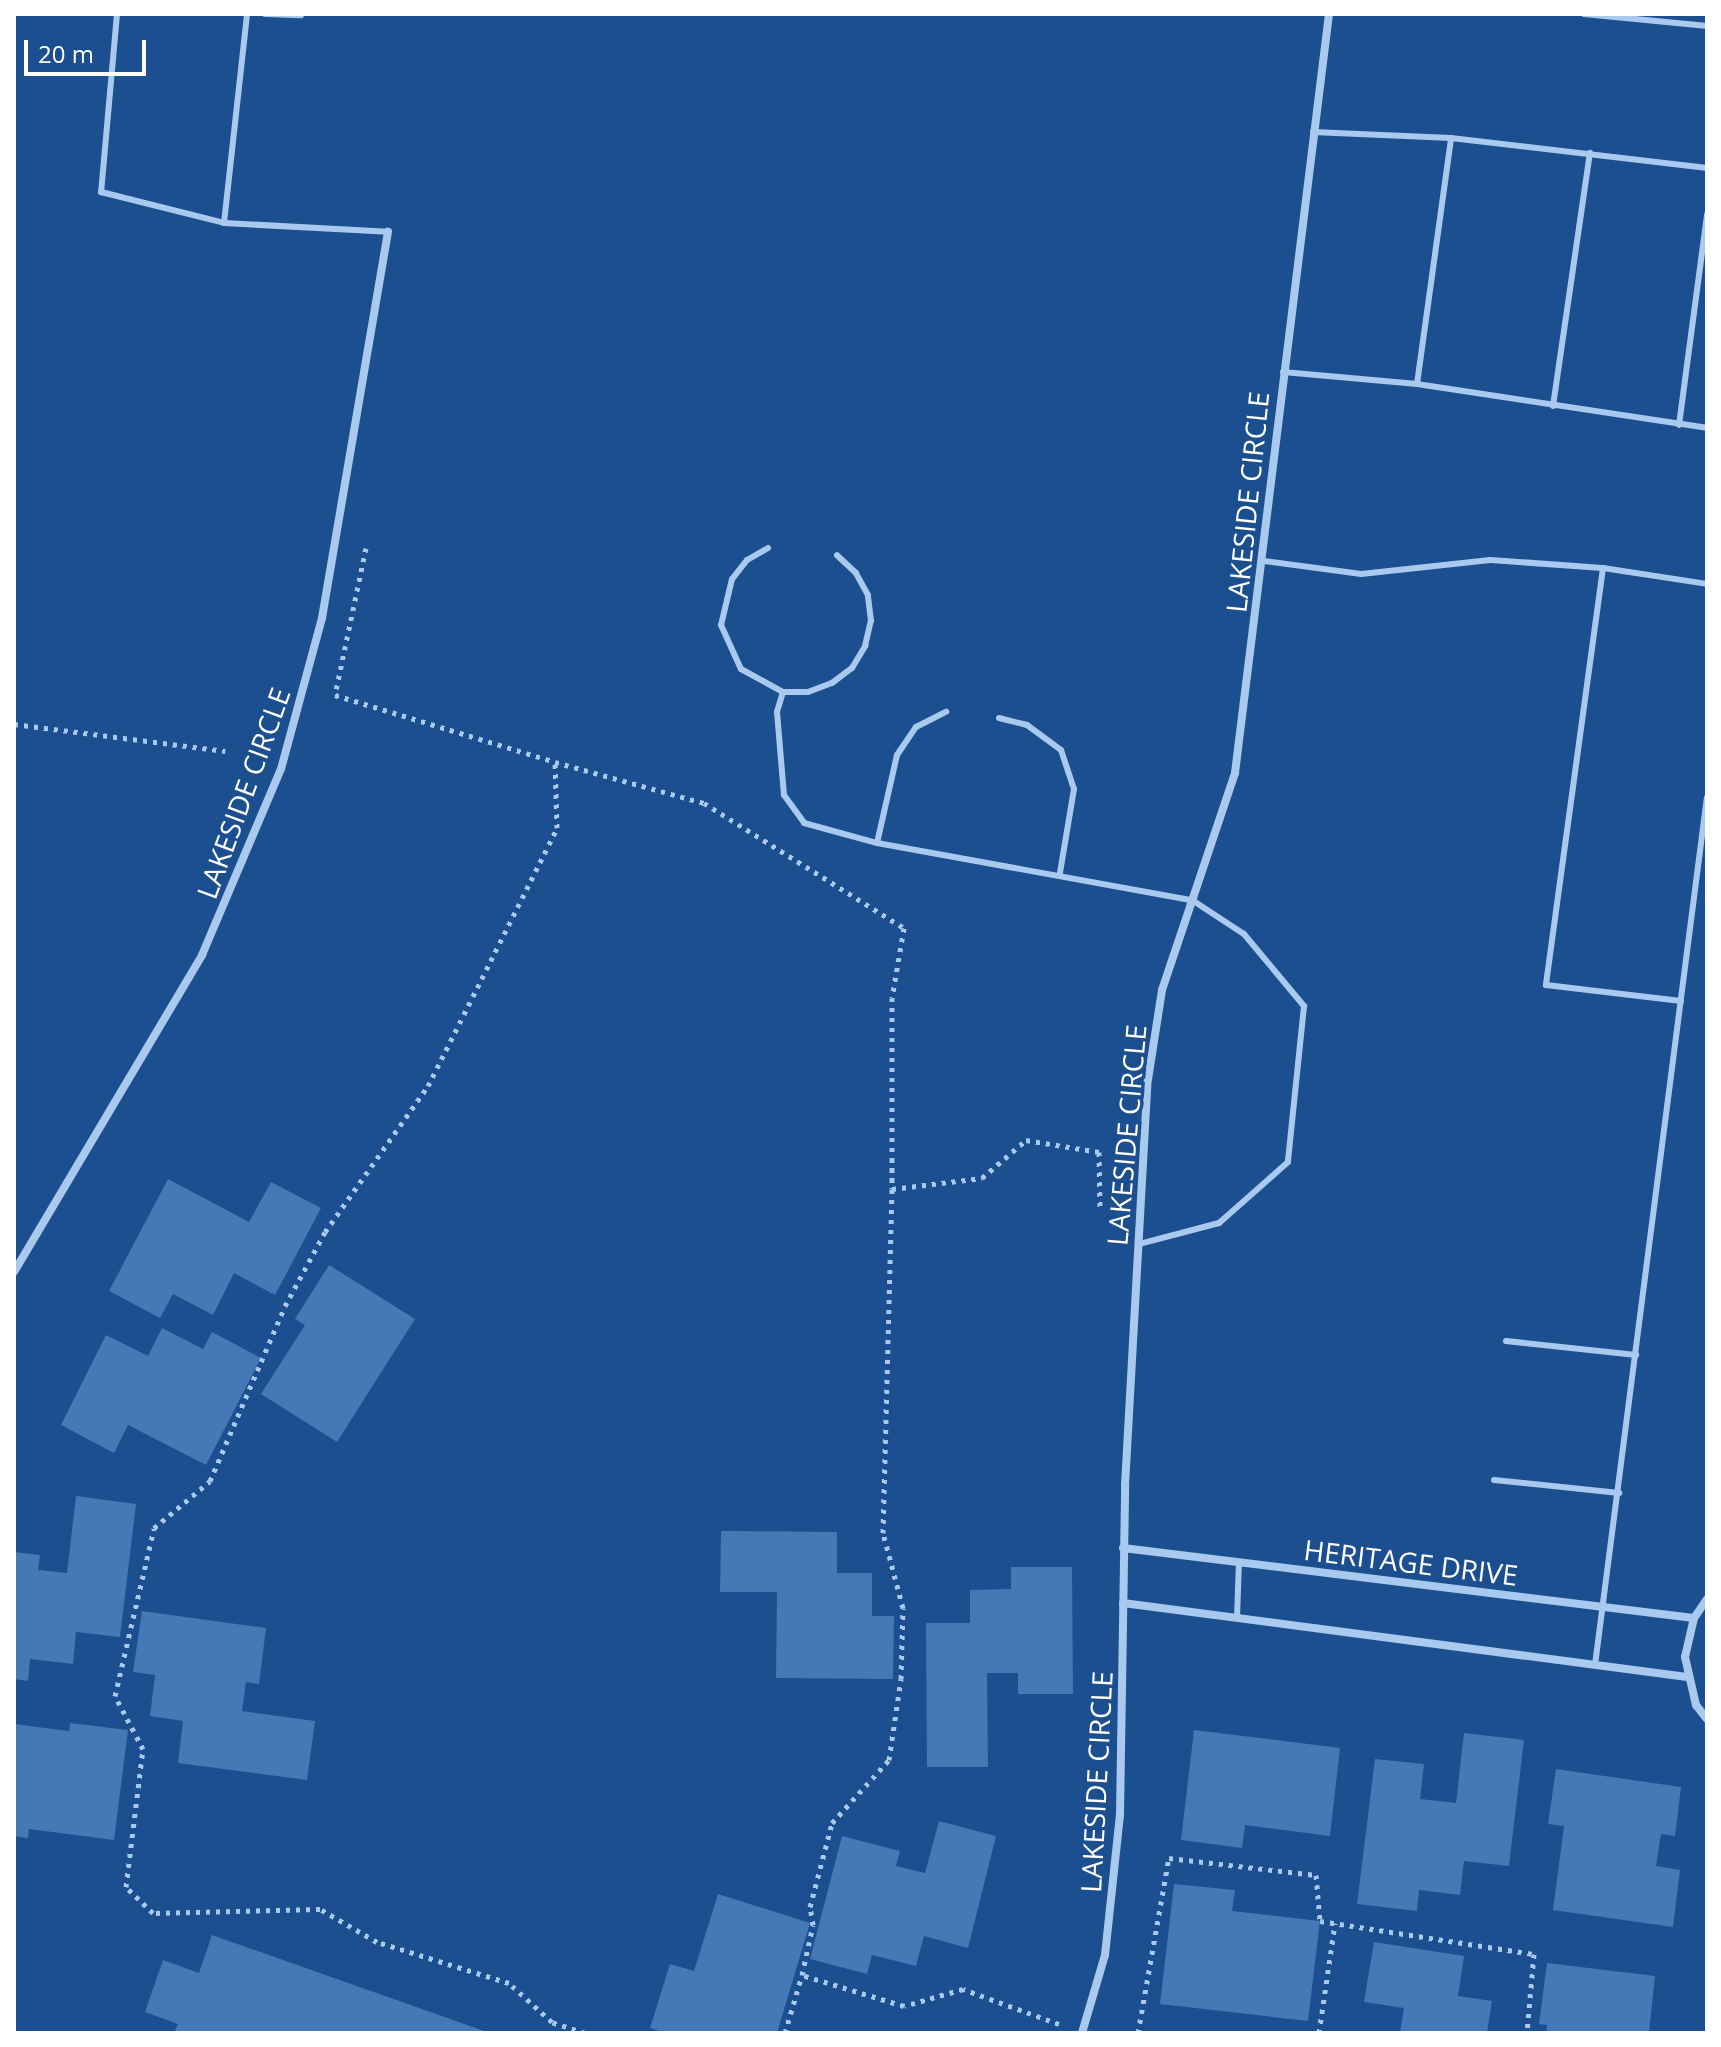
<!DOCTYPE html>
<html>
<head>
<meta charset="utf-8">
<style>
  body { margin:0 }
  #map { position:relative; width:1721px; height:2047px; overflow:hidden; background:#1b4f8f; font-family:"Open Sans",sans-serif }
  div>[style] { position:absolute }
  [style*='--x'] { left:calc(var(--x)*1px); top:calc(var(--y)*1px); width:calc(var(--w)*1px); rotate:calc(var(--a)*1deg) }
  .building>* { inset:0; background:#4478b7 }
  .path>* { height:5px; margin-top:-2.5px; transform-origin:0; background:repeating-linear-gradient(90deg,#a9c9ee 0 4px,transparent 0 10px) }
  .service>* { height:6px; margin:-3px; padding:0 3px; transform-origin:3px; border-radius:3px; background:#a9c9ee }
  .minor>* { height:8px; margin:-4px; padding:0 4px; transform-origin:4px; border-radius:4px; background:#a9c9ee }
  span { translate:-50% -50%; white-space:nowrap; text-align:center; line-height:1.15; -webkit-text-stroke:7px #1b4f8f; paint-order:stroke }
  .street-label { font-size:28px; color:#fff }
  .frame { position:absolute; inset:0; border:16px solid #fff; pointer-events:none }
  .scale { position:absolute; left:24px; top:40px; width:122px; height:36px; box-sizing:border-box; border:4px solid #fff; border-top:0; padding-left:10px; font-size:24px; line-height:28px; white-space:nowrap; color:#fff; -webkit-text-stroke:6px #1b4f8f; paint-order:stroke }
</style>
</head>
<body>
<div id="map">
  <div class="building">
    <div style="clip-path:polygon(168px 1179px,249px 1222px,271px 1182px,321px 1208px,275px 1295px,234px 1273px,213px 1315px,173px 1294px,160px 1318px,109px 1291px)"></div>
    <div style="clip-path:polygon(329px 1265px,415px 1319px,337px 1442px,261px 1394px,305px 1325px,295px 1319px)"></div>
    <div style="clip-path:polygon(162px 1328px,203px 1349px,212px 1332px,261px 1358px,206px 1465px,128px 1425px,114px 1453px,61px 1425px,106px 1335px,148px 1356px)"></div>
    <div style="clip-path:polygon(76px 1496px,136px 1504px,120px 1637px,76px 1632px,73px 1664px,30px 1659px,28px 1681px,14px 1679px,14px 1552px,40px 1555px,38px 1570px,67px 1573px)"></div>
    <div style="clip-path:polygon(721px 1531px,837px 1532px,837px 1573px,872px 1573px,872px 1616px,894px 1616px,893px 1679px,776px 1678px,777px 1592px,720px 1592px)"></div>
    <div style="clip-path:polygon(1011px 1567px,1072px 1567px,1073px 1694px,1018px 1694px,1018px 1673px,987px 1673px,988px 1767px,927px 1767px,926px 1623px,970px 1623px,970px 1590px,1011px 1589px)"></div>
    <div style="clip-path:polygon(142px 1611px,266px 1628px,259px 1684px,246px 1682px,242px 1711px,315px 1721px,307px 1780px,178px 1763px,183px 1721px,150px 1716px,155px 1675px,133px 1672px)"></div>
    <div style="clip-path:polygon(70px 1723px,128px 1730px,114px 1840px,29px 1829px,28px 1838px,14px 1836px,14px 1724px,69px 1731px)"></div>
    <div style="clip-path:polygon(1194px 1730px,1340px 1748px,1330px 1836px,1245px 1825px,1242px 1848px,1181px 1840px)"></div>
    <div style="clip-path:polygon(1464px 1733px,1524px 1740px,1509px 1866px,1464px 1861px,1460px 1895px,1419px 1890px,1417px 1911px,1357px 1904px,1375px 1759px,1424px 1764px,1420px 1799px,1456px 1803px)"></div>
    <div style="clip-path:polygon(1556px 1769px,1681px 1787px,1675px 1836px,1661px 1834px,1656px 1866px,1680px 1870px,1673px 1927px,1553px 1910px,1564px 1826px,1548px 1824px)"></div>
    <div style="clip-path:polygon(939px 1821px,996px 1836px,968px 1948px,924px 1936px,916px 1966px,872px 1955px,867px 1974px,810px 1959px,842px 1836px,900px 1851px,896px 1866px,925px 1873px)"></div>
    <div style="clip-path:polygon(1174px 1884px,1235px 1890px,1232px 1911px,1320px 1921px,1308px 2021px,1160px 2004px)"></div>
    <div style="clip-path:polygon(718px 1894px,810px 1923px,777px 2033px,666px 2033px,650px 2028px,670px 1964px,694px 1971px)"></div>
    <div style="clip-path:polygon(212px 1935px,490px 2033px,174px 2033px,178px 2024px,145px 2012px,163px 1960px,199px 1973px)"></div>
    <div style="clip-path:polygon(1374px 1942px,1464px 1956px,1458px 1996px,1492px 2001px,1487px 2033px,1400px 2033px,1404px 2008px,1364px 2002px)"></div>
    <div style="clip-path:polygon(1547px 1963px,1655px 1976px,1649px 2033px,1546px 2033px,1547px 2025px,1539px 2024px)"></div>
  </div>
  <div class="path">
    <div style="--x:366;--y:548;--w:150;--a:101.9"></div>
    <div style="--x:335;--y:695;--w:230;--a:16.9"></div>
    <div style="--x:14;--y:724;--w:213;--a:7.3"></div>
    <div style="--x:1059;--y:2024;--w:102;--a:-160"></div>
    <div style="--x:963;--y:1989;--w:61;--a:163.9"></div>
    <div style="--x:904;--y:2006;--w:107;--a:-163.1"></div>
    <div style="--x:802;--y:1975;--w:51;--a:-77.6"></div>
    <div style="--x:813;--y:1925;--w:18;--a:-99"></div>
    <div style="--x:810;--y:1907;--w:87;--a:-75.3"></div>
    <div style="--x:832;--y:1823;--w:85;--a:-47.9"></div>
    <div style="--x:889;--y:1760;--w:82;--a:-81.6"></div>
    <div style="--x:901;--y:1679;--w:71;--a:-88.4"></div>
    <div style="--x:903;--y:1608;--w:78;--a:-104.9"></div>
    <div style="--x:883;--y:1533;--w:344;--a:-88.5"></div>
    <div style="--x:892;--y:1189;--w:91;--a:-7"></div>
    <div style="--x:982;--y:1178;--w:58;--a:-40.8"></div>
    <div style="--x:1026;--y:1140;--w:74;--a:9.3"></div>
    <div style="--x:1099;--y:1152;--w:55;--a:89"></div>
    <div style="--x:585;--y:2033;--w:35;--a:-162"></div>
    <div style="--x:552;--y:2022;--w:58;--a:-137.8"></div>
    <div style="--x:509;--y:1983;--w:138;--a:-162.7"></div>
    <div style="--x:377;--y:1942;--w:66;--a:-149.9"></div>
    <div style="--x:320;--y:1909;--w:167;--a:178.6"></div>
    <div style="--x:153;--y:1913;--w:37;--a:-136"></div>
    <div style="--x:126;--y:1887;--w:139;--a:-83"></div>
    <div style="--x:143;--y:1749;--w:60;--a:-117.8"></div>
    <div style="--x:115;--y:1696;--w:172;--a:-76.9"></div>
    <div style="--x:154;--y:1528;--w:73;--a:-40"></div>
    <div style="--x:210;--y:1481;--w:190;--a:-66.8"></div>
    <div style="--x:285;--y:1306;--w:84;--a:-61.6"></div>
    <div style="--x:325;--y:1232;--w:179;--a:-54.8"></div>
    <div style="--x:428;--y:1086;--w:288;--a:-63.4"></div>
    <div style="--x:557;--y:828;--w:66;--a:-91.7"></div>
    <div style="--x:555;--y:762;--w:155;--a:15.4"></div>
    <div style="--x:704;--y:803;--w:236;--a:32"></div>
    <div style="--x:904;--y:928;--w:71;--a:99.7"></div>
    <div style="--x:892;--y:998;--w:191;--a:90"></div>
    <div style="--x:785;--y:2033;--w:60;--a:-73.7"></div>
    <div style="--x:1138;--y:2033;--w:178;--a:-80"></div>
    <div style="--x:1169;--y:1858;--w:148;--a:6.6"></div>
    <div style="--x:1316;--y:1875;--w:46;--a:85"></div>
    <div style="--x:1320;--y:1921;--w:217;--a:8.8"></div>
    <div style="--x:1534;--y:1954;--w:79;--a:95.1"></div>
    <div style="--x:1319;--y:2033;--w:111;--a:-81.7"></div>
  </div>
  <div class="service">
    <div style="--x:117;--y:14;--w:179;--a:95.1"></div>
    <div style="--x:101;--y:192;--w:127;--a:14.1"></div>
    <div style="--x:224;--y:223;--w:164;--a:3.1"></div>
    <div style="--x:265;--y:14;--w:36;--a:2"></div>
    <div style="--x:1584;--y:14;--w:124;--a:5.6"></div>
    <div style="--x:1313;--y:132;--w:138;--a:2.5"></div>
    <div style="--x:1451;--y:138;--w:258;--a:6.7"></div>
    <div style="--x:224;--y:223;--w:210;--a:-83.7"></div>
    <div style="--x:1283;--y:372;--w:135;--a:5.1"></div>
    <div style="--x:1417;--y:384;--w:293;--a:8.6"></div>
    <div style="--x:1417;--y:384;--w:248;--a:-82.1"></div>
    <div style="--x:1553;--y:406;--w:256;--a:-81.7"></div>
    <div style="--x:1679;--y:425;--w:213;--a:-82.4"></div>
    <div style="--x:768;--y:548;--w:24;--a:150"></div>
    <div style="--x:747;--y:560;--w:24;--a:128"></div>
    <div style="--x:732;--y:579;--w:47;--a:103.4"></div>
    <div style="--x:721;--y:625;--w:48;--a:65.6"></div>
    <div style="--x:741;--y:669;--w:48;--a:28.7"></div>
    <div style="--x:783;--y:692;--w:25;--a:0"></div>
    <div style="--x:808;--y:692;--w:26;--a:-21"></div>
    <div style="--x:832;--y:683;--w:25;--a:-37"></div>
    <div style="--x:852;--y:668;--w:26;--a:-59"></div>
    <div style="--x:865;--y:646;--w:26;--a:-77"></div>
    <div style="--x:871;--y:621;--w:26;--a:-97"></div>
    <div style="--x:868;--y:595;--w:25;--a:-119"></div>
    <div style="--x:856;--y:573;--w:26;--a:-137"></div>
    <div style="--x:1264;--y:561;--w:98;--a:7.6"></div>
    <div style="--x:1361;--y:574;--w:130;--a:-6.2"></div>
    <div style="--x:1490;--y:560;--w:113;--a:4"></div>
    <div style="--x:1603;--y:568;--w:105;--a:8.7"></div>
    <div style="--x:1603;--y:568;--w:421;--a:97.8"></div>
    <div style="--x:1546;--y:985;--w:136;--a:6.8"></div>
    <div style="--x:783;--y:692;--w:21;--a:107"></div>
    <div style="--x:777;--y:712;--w:83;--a:85.2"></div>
    <div style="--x:784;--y:795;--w:34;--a:54"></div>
    <div style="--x:804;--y:823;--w:76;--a:15.3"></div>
    <div style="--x:877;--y:843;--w:320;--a:10.3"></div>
    <div style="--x:1192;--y:900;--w:62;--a:33.2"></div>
    <div style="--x:1244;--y:934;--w:94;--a:50.2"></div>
    <div style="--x:1304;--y:1006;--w:157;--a:95.9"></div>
    <div style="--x:1288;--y:1162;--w:92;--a:138.5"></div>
    <div style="--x:1219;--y:1223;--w:83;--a:165.3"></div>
    <div style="--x:999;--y:718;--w:29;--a:14"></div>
    <div style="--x:1027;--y:725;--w:42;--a:36.3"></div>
    <div style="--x:1061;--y:750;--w:41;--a:71.6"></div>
    <div style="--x:1074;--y:789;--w:85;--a:99.5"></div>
    <div style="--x:877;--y:843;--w:90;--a:-77.2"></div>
    <div style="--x:897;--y:755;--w:34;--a:-56"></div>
    <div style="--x:916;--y:727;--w:34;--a:-27"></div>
    <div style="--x:1506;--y:1341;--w:131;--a:6.1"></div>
    <div style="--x:1494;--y:1480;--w:126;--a:5.9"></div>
    <div style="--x:1237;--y:1618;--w:56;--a:-88"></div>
    <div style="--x:1595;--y:1665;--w:875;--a:-82.65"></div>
  </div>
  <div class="minor">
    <div style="--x:14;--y:1272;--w:369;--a:-59.3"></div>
    <div style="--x:202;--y:955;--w:202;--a:-67"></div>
    <div style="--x:281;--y:769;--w:156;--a:-74.8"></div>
    <div style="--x:322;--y:618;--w:392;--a:-80.3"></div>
    <div style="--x:1123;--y:1548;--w:575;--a:6.99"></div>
    <div style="--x:1707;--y:1599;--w:23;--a:124"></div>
    <div style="--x:1694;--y:1618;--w:40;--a:103"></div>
    <div style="--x:1685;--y:1657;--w:49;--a:77.1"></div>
    <div style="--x:1696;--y:1705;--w:18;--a:52"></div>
    <div style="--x:1123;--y:1603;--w:569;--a:7.47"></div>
    <div style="--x:1082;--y:2033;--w:81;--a:-73.6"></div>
    <div style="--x:1105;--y:1955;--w:141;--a:-83.9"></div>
    <div style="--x:1120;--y:1815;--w:330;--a:-89.1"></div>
    <div style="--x:1125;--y:1485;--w:400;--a:-86.8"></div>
    <div style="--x:1147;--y:1086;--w:97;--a:-81.1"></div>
    <div style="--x:1162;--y:990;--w:229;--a:-71.4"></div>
    <div style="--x:1235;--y:773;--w:765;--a:-82.94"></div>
  </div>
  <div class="street-label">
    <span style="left:1247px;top:502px;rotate:-84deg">LAKESIDE CIRCLE</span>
    <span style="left:243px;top:793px;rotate:-70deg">LAKESIDE CIRCLE</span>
    <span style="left:1126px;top:1135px;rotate:-85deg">LAKESIDE CIRCLE</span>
    <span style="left:1411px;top:1562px;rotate:7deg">HERITAGE DRIVE</span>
    <span style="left:1096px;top:1782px;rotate:-87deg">LAKESIDE CIRCLE</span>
  </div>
  <div class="frame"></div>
  <div class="scale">20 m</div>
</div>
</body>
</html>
